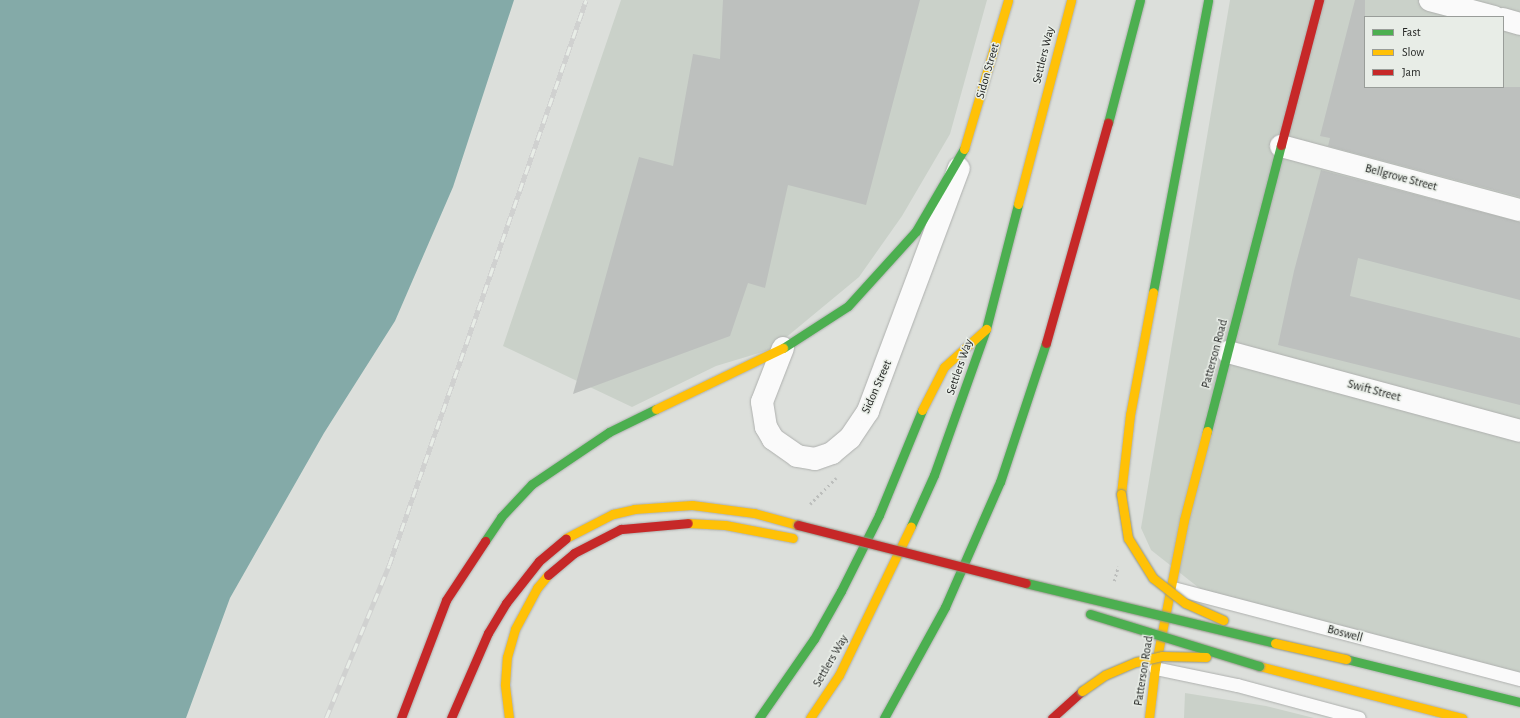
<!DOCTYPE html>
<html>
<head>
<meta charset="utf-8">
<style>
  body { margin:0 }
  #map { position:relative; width:1520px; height:718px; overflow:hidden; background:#dcdfdb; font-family:"Alegreya Sans",sans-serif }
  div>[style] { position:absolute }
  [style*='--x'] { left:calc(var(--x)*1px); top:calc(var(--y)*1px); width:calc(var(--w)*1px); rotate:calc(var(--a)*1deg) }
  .built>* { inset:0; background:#cad1c9 }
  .water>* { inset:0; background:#84aaa8 }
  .building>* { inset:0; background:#bdc0be }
  .path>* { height:2.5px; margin-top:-1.25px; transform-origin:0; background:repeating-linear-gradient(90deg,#bcbebc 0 2px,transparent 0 5px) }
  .roads { filter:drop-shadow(0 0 1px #aeb0ae) drop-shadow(0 0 1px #aeb0ae) }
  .lane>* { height:13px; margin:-6.5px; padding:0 6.5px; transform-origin:6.5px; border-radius:6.5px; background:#fafafa }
  .street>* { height:22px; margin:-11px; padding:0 11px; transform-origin:11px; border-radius:11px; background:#fafafa }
  .fast>* { height:9px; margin:-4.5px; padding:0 4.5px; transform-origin:4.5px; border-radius:4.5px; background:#4caf50 }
  .slow>* { height:9px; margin:-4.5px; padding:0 4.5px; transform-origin:4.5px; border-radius:4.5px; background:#ffc107 }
  .jam>* { height:9px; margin:-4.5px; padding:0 4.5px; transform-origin:4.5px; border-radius:4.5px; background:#c62828 }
  .rail>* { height:4.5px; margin-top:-2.25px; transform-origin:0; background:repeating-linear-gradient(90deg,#e8ede7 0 9px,#d0d1d0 0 18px); box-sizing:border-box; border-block:1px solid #d0d1d0 }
  .bridges { filter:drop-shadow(0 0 1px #929587) drop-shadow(0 0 1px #929587) }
  .fast-bridge>* { height:9px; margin:-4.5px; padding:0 4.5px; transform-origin:4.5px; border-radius:4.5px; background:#4caf50 }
  .slow-bridge>* { height:9px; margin:-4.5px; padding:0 4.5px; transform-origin:4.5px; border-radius:4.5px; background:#ffc107 }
  .jam-bridge>* { height:9px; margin:-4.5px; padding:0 4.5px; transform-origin:4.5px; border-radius:4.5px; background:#c62828 }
  span { translate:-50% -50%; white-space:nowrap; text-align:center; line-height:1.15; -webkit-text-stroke:3px #e8ede7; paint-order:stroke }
  .street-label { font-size:12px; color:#232523 }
  .legend { position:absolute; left:1364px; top:16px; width:140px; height:72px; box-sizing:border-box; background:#e8ede7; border:1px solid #999d99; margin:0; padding:5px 7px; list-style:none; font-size:12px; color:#232523 }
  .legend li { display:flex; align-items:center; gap:8px; height:20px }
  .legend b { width:20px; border:1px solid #999d99 }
</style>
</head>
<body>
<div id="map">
  <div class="built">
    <div style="clip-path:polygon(621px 0,987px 0,950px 134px,902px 216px,859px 277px,772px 349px,716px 366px,632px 407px,503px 346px)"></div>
    <div style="clip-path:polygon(evenodd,1230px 0,1520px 0,1520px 684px,1369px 647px,1213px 599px,1151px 550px,1141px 528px,1230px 0,1365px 17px,1503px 17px,1503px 87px,1365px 87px,1365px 17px)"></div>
    <div style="clip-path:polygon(1185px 693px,1266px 706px,1314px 718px,1184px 718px)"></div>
  </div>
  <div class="water">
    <div style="clip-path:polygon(0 0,514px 0,453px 187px,395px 321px,324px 433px,230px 598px,186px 718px,0 718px)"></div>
  </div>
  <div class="building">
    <div style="clip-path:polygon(723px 0,920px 0,866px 205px,788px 185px,765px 288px,748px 283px,730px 336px,573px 394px,639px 157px,673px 166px,693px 54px,720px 59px)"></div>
    <div style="clip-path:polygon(1355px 0,1365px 0,1365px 87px,1520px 87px,1520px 197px,1328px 146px,1330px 138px,1320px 136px)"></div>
    <div style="clip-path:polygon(1321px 170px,1520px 222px,1520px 300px,1358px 258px,1350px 296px,1520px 338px,1520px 405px,1278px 345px,1294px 271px)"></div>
  </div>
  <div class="path">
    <div style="--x:810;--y:504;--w:37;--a:-45"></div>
    <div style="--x:1114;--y:581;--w:15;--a:-74"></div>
  </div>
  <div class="roads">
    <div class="lane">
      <div style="--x:1173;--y:588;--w:359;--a:14.7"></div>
      <div style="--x:1155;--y:668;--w:84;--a:11.7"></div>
      <div style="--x:1237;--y:685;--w:126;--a:15.1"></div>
    </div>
    <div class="street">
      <div style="--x:1430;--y:0;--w:66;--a:14.9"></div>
      <div style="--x:1503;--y:19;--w:18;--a:16"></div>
      <div style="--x:1281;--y:146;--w:247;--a:15"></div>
      <div style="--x:783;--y:348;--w:58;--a:111.3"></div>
      <div style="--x:762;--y:402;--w:25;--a:81"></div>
      <div style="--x:766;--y:427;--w:14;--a:60"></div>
      <div style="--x:773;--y:439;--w:29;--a:35"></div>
      <div style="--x:797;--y:456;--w:18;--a:9"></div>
      <div style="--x:815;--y:459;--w:18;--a:-19"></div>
      <div style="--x:832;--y:453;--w:23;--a:-40"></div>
      <div style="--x:850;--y:438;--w:32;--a:-56"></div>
      <div style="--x:868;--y:411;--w:259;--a:-69.5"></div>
      <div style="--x:1228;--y:352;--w:302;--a:15.1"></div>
    </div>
    <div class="fast">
      <div style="--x:1108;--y:123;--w:127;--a:-75.4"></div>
      <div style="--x:1153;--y:292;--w:297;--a:-79.3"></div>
      <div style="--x:783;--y:348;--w:77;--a:-32.9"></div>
      <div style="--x:848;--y:306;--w:101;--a:-47.8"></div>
      <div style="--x:916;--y:231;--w:95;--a:-59.7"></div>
      <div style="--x:1207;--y:431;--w:295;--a:-75.5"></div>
      <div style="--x:911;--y:526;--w:56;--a:-65.7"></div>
      <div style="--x:934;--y:475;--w:155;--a:-70.4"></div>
      <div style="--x:986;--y:329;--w:129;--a:-75.6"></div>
      <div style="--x:485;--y:541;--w:29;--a:-56"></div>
      <div style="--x:501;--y:517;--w:45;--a:-46.8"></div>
      <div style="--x:532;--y:484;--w:93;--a:-34"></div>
      <div style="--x:609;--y:432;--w:52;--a:-26.1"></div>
      <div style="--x:1346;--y:659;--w:179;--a:13.9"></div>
      <div style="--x:759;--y:718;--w:96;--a:-55.2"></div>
      <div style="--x:814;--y:639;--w:55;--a:-60.6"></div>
      <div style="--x:841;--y:591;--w:85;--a:-63.4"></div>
      <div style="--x:879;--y:515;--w:113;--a:-67.7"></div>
      <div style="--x:884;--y:718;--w:127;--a:-61.2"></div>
      <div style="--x:945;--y:607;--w:137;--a:-66.3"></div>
      <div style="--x:1000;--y:482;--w:146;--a:-71.7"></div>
    </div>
    <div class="slow">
      <div style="--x:964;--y:149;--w:155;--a:-73.5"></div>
      <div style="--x:1018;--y:204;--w:211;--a:-75.4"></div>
      <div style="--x:656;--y:409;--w:141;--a:-25.7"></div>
      <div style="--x:922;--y:410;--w:48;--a:-62.9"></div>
      <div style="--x:944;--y:367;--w:57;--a:-42.1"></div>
      <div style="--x:1121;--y:494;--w:80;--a:-83.5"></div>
      <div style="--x:1130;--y:415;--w:125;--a:-79.4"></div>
      <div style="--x:688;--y:523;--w:37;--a:3"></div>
      <div style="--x:725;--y:525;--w:69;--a:10.8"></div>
      <div style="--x:566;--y:538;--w:53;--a:-27.1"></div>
      <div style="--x:613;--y:514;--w:22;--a:-13"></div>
      <div style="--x:634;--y:509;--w:58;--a:-3.9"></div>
      <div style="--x:692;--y:505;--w:63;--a:7.4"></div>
      <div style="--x:754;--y:513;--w:46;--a:15.3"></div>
      <div style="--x:1259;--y:666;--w:210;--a:14.4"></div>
      <div style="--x:509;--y:718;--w:34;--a:-97"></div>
      <div style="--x:505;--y:684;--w:27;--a:-86"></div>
      <div style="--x:507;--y:657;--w:29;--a:-74"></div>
      <div style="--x:515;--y:629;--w:47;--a:-61.8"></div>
      <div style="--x:537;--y:588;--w:17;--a:-50"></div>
      <div style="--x:810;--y:718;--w:52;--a:-56"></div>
      <div style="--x:839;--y:675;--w:165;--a:-64.2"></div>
      <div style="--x:1149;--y:718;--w:50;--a:-83.2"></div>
      <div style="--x:1155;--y:668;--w:151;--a:-78.9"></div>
      <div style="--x:1184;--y:520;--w:92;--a:-75.5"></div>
    </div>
    <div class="jam">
      <div style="--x:1281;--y:145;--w:150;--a:-75.3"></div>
      <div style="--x:1046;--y:343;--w:229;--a:-74.3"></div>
      <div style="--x:548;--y:575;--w:34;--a:-40"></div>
      <div style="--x:574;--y:553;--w:53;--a:-27.1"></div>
      <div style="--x:621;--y:529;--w:67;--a:-5.1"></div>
      <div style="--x:401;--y:718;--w:126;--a:-69.1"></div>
      <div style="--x:446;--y:600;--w:71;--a:-56.5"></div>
      <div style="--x:451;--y:718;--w:93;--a:-66.5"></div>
      <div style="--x:488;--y:633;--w:35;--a:-59"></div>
      <div style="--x:506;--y:603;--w:53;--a:-51.8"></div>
      <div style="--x:539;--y:561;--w:35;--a:-40"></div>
      <div style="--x:1052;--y:718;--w:40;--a:-42"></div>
    </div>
  </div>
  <div class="rail">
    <div style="--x:326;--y:718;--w:165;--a:-67.6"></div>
    <div style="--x:389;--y:565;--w:598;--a:-70.78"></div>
  </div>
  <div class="bridges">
    <div class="fast-bridge">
      <div style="--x:1026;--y:583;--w:256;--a:13.5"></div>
      <div style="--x:1090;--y:614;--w:177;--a:17.1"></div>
    </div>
    <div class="slow-bridge">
      <div style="--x:1121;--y:494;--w:45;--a:81"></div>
      <div style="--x:1128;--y:538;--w:47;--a:58"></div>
      <div style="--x:1153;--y:578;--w:41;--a:38"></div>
      <div style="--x:1185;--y:603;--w:42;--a:24.1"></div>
      <div style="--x:1275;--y:643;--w:73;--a:12.7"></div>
      <div style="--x:1082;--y:691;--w:28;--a:-35"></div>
      <div style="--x:1105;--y:675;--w:34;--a:-23"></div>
      <div style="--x:1136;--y:662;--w:27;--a:-13"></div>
      <div style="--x:1162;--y:656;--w:44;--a:1.3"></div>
    </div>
    <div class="jam-bridge">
      <div style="--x:798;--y:525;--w:235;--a:14.3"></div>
    </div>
  </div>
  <div class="street-label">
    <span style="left:1044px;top:55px;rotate:-76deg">Settlers Way</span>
    <span style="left:988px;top:71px;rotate:-74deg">Sidon Street</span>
    <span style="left:1401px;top:178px;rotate:15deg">Bellgrove Street</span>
    <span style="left:1215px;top:354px;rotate:-75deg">Patterson Road</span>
    <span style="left:960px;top:367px;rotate:-71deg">Settlers Way</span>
    <span style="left:877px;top:387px;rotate:-66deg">Sidon Street</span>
    <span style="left:1374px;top:391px;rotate:15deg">Swift Street</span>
    <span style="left:1345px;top:634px;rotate:15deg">Boswell</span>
    <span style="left:831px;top:661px;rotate:-60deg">Settlers Way</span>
    <span style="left:1144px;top:671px;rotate:-81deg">Patterson Road</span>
  </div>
  <ul class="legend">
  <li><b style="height:5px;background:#4caf50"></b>Fast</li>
  <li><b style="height:5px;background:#ffc107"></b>Slow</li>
  <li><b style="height:5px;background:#c62828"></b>Jam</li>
  </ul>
</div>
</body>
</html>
